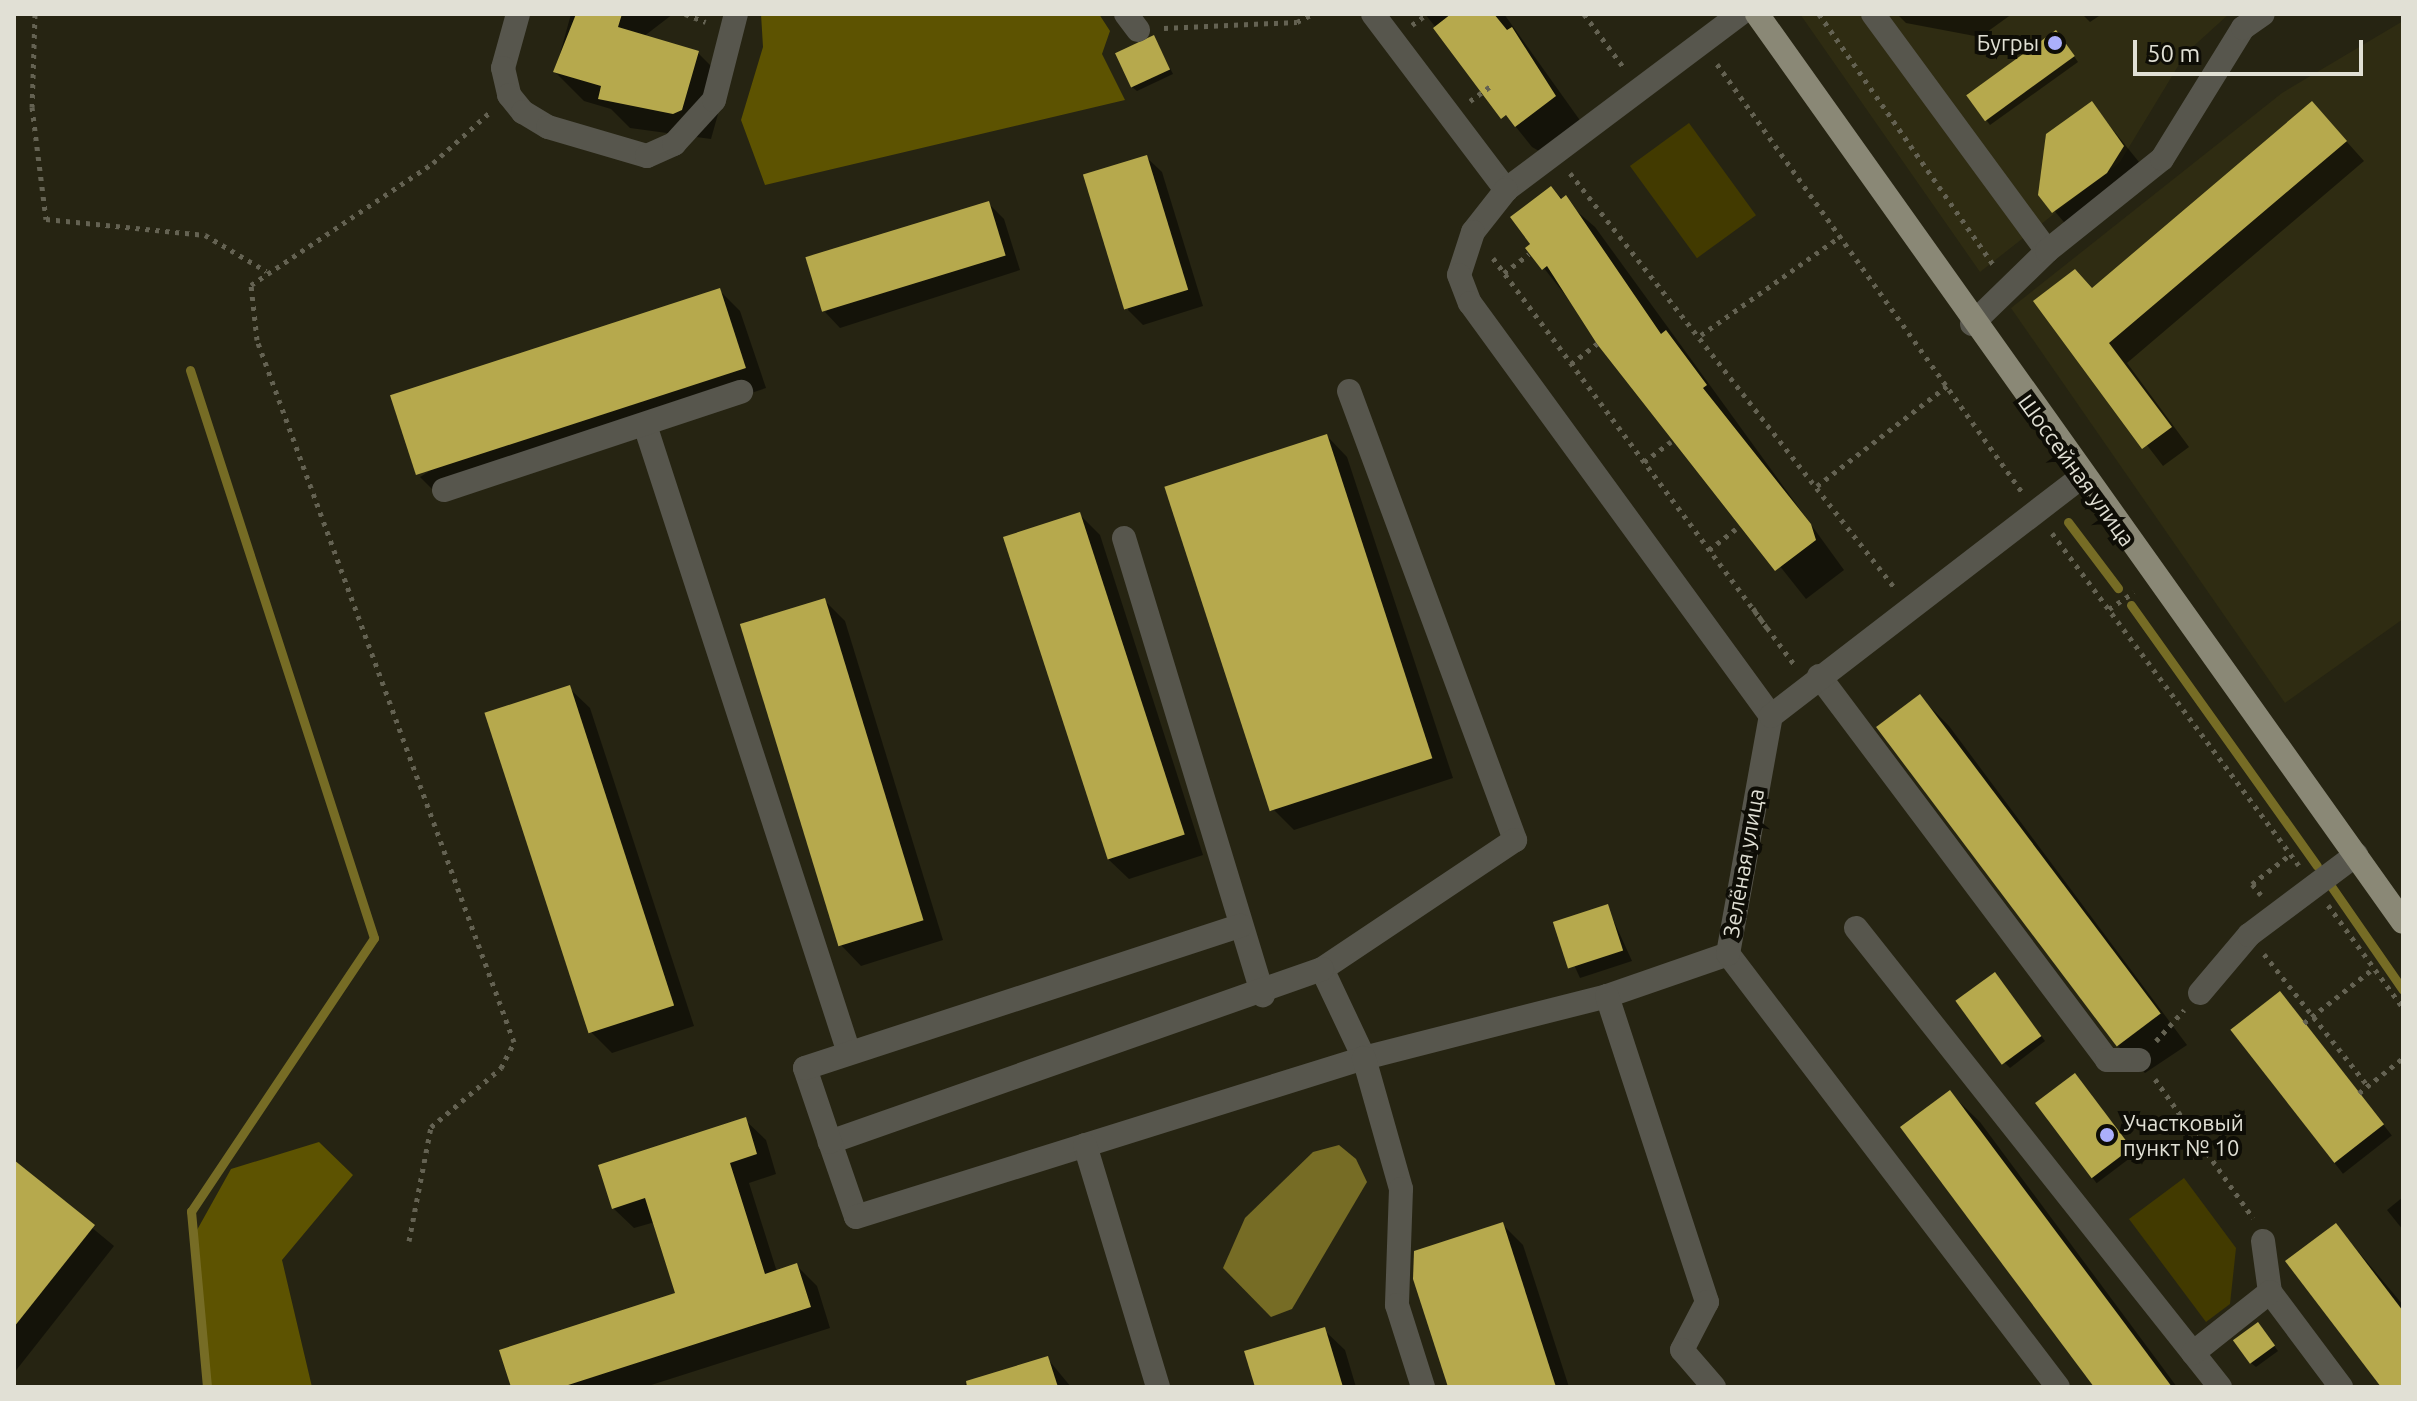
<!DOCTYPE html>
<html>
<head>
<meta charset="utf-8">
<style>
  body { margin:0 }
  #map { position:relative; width:2417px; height:1401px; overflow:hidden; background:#262412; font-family:Ubuntu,sans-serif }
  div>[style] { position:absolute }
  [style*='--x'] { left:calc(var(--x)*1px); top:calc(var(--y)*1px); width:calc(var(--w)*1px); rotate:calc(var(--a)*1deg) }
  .built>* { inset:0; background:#2f2c12 }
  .green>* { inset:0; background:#423a00; transform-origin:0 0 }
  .forest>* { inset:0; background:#5d5301 }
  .water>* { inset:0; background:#766c25 }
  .shadow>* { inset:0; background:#0007; transform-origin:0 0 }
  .stream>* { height:9px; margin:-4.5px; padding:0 4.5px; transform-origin:4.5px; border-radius:4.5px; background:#766c25 }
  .building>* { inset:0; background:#b6a94d; transform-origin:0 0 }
  .path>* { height:5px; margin-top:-2.5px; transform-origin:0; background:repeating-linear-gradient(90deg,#646252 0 4px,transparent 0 10px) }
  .minor>* { height:24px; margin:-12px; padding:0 12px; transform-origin:12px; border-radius:12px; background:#57564d }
  .major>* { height:24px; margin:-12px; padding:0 12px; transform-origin:12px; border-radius:12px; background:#8a8876 }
  .dots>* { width:22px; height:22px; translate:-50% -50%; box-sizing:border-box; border:4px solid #0e0d06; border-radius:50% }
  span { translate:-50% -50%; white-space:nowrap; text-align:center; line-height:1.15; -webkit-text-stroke:8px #0e0d06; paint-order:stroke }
  .poi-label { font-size:22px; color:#e1e0d5 }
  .right { translate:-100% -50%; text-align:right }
  .left { translate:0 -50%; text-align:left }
  .street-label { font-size:22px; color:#e1e0d5 }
  .frame { position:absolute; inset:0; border:16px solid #e1e0d5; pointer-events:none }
  .scale { position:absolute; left:2133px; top:40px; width:230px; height:36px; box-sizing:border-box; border:4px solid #e1e0d5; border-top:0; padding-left:10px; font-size:24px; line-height:28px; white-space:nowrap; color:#e1e0d5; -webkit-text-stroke:6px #0e0d06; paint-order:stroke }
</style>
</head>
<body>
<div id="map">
  <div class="built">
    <div style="clip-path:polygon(1800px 14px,2229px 14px,2186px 53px,2120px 162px,1980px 272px)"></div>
    <div style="clip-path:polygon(2403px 21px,2403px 619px,2285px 703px,2011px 308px,2282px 93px)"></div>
  </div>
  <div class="green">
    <div style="left:1689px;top:123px;width:114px;height:73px;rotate:54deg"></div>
    <div style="clip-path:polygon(2184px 1178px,2236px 1248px,2230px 1304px,2206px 1322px,2129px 1219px)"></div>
  </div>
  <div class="forest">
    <div style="clip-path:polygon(761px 14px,1099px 14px,1110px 31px,1102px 54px,1125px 100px,765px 185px,741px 120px,763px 47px)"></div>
    <div style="clip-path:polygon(319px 1142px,353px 1175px,282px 1260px,312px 1387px,211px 1387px,197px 1230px,231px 1169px)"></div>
  </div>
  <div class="water">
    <div style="clip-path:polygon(1339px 1145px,1356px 1159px,1367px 1182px,1292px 1309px,1271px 1317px,1223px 1268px,1245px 1218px,1313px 1152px)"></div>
  </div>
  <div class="shadow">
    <div style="clip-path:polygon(571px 14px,673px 14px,643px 37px,698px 53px,727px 82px,711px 139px,630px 128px,611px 109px,584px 101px,555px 72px)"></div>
    <div style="clip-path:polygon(1425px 14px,1504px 14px,1584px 126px,1546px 155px,1532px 147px)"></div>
    <div style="clip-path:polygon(1897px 14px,2012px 14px,1980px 37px,1906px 23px)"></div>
    <div style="clip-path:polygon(2082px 14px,2102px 14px,2090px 22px)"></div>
    <div style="clip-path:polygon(2061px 37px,2078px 62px,1990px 125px,1967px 94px)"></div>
    <div style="clip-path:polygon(1154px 38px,1173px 74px,1137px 91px,1132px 87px)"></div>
    <div style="clip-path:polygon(2312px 103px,2364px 161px,2127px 363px,2189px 447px,2163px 466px,2036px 301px,2093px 290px)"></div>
    <div style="clip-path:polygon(2092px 104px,2139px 162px,2069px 228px,2040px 194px)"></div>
    <div style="clip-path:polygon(1146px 157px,1162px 172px,1203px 306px,1143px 325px,1128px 310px)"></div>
    <div style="clip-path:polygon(1551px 189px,1595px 227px,1844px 570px,1806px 599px,1528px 248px)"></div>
    <div style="clip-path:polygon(989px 204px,1004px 219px,1020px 270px,840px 328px,825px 312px)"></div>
    <div style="clip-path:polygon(719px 290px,740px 311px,766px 388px,440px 497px,420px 477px)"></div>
    <div style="clip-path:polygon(1327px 436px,1347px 457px,1453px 778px,1294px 830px,1274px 810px)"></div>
    <div style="clip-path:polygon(1079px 514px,1100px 535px,1203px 855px,1129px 879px,1108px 859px)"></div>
    <div style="clip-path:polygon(824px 600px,845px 621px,943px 940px,861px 966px,841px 945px)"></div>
    <div style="clip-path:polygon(569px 688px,590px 708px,694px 1026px,612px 1053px,591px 1032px)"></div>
    <div style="clip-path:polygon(1920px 697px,1949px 726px,2187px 1045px,2145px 1073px,2116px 1044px,1879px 727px)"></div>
    <div style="clip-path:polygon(1607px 906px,1632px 961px,1580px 978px,1555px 923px)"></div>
    <div style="clip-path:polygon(1999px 979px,2045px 1041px,2010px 1068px,2005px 1063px)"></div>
    <div style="left:2289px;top:1004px;width:167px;height:62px;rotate:52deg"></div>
    <div style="left:2079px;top:1080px;width:93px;height:48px;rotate:53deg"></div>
    <div style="clip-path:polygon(1950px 1093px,1980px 1122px,2177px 1387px,2096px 1387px)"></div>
    <div style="clip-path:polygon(745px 1120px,766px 1140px,776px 1174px,749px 1183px,777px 1272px,797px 1266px,817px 1286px,830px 1328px,645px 1387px,513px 1387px,678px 1295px,655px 1222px,634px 1228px,613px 1208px)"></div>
    <div style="clip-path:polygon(14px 1163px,114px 1246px,14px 1373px)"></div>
    <div style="clip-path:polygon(2403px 1197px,2403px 1230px,2387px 1210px)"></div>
    <div style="clip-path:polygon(1503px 1225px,1523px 1245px,1569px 1387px,1450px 1387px)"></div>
    <div style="clip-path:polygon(2336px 1225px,2403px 1305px,2403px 1387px,2384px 1387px)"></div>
    <div style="clip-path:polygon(1324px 1330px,1345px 1350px,1356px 1387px,1257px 1387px)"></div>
    <div style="clip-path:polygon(2262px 1330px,2278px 1351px,2256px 1367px,2251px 1363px)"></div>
    <div style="clip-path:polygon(1047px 1358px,1071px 1387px,966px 1387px,965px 1384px)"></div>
  </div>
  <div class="stream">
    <div style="--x:190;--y:370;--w:597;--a:72.05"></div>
    <div style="--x:374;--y:938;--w:329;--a:123.8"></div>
    <div style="--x:191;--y:1211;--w:177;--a:84.8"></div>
    <div style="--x:2068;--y:522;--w:83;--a:52.9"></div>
    <div style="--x:2131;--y:605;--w:320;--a:54.5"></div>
    <div style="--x:2331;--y:886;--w:126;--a:55.3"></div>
  </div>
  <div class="building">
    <div style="clip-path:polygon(576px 14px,622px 14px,618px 27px,699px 51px,682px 110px,673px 114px,598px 99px,601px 86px,553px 72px)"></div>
    <div style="clip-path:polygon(1451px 14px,1494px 14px,1507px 30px,1512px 27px,1556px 96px,1515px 127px,1506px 115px,1501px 119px,1433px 28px)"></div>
    <div style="left:2056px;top:30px;width:32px;height:111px;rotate:54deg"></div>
    <div style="left:1154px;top:35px;width:38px;height:43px;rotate:65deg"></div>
    <div style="clip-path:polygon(2092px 101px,2124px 146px,2107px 173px,2052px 213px,2038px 195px,2046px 134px)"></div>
    <div style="clip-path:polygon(2312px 101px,2347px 141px,2109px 343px,2172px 427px,2142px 449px,2033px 301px,2075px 269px,2092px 288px)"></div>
    <div style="left:1147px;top:155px;width:141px;height:67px;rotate:73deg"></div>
    <div style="clip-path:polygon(1551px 186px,1561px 199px,1566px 195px,1661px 334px,1666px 330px,1707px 385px,1703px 388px,1811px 524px,1816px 540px,1775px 571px,1597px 344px,1547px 266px,1542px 270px,1525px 248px,1530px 244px,1510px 217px)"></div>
    <div style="left:989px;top:201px;width:57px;height:192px;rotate:73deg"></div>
    <div style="left:720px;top:288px;width:84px;height:347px;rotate:72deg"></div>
    <div style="left:1327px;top:434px;width:341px;height:171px;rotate:72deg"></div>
    <div style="left:1080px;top:512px;width:339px;height:81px;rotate:72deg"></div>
    <div style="left:825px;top:598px;width:337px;height:89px;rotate:73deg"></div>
    <div style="left:570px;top:685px;width:337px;height:90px;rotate:72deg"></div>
    <div style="left:1920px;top:694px;width:400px;height:55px;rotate:53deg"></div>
    <div style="left:1608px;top:904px;width:49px;height:58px;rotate:72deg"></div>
    <div style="left:1995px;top:972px;width:79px;height:49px;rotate:54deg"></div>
    <div style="left:2280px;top:991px;width:169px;height:63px;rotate:52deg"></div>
    <div style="left:2075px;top:1073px;width:94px;height:50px;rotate:53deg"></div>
    <div style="clip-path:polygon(1950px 1090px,2117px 1313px,2172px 1387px,2094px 1387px,1900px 1127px)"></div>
    <div style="clip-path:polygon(746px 1117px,757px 1154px,730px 1163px,765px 1274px,797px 1263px,811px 1307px,562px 1387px,511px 1387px,499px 1350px,675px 1293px,645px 1198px,612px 1209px,598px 1165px)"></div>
    <div style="clip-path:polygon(14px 1160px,95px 1225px,14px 1327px)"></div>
    <div style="clip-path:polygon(1503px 1222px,1556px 1387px,1448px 1387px,1413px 1279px,1414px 1251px)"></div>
    <div style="clip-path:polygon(2336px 1223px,2403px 1311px,2403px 1387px,2381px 1387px,2285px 1261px)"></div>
    <div style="left:2258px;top:1322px;width:29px;height:31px;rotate:54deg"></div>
    <div style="clip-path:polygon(1325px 1327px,1343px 1387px,1255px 1387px,1244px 1351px)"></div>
    <div style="clip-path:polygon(1048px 1356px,1058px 1387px,967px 1387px,966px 1381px)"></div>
  </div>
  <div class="path">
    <div style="--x:35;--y:14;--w:93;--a:91.8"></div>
    <div style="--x:32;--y:107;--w:113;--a:82.9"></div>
    <div style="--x:46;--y:219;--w:160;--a:5.7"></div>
    <div style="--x:205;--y:235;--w:71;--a:30.5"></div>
    <div style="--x:685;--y:14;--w:22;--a:21"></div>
    <div style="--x:1584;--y:14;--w:67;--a:53.5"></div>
    <div style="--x:1819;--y:14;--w:307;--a:55.2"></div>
    <div style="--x:1412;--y:25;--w:19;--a:-36"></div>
    <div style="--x:1164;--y:28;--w:133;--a:-2.6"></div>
    <div style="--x:1297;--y:22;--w:18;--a:-27"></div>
    <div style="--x:1717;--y:64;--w:526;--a:54.53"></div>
    <div style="--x:1470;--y:101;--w:27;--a:-36"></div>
    <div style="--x:1570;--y:173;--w:526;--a:51.95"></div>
    <div style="--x:1493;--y:258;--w:505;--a:53.45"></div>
    <div style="--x:1504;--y:273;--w:31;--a:-37"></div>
    <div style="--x:1701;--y:335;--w:171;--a:-35.3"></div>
    <div style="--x:1571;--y:364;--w:33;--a:-38"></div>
    <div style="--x:1644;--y:462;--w:34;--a:-37"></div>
    <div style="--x:1817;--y:486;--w:164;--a:-37.6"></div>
    <div style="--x:2052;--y:533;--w:414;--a:53.4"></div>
    <div style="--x:1709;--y:550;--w:34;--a:-38"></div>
    <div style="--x:1753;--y:608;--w:28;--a:55"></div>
    <div style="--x:2109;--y:609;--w:30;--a:-34"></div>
    <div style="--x:2261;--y:895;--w:14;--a:-129"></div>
    <div style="--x:2252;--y:884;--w:49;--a:-37.6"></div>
    <div style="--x:2328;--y:905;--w:127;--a:53.9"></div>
    <div style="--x:2264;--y:954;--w:168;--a:51.8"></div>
    <div style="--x:2304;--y:1023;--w:89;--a:-38.2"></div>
    <div style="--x:2156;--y:1041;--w:42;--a:-47.9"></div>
    <div style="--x:2155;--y:1079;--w:170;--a:54.8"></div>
    <div style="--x:2359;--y:1093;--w:56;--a:-38.5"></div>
    <div style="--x:409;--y:1241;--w:116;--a:-79.1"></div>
    <div style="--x:431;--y:1127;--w:92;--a:-40.1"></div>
    <div style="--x:501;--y:1068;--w:29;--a:-63"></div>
    <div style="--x:514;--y:1042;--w:748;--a:-110.11"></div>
    <div style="--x:257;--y:340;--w:55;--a:-96.2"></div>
    <div style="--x:251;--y:285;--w:219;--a:-33.8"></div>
    <div style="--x:433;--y:163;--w:76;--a:-41.8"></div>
  </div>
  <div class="minor">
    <div style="--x:518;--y:14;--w:56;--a:105.5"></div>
    <div style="--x:503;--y:68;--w:28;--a:77"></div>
    <div style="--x:509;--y:95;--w:22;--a:51"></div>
    <div style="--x:523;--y:112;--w:29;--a:31"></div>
    <div style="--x:548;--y:127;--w:103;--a:16.3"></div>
    <div style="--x:647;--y:156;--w:30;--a:-24"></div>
    <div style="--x:674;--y:144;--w:59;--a:-47.7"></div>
    <div style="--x:714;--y:100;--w:89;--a:-75.7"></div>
    <div style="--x:1126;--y:14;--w:20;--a:53"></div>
    <div style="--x:1373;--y:14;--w:221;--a:52.9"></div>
    <div style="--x:1740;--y:14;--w:293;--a:143.1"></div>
    <div style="--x:1506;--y:190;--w:53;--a:128.2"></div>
    <div style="--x:1473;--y:232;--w:45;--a:108"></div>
    <div style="--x:1459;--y:275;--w:30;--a:69"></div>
    <div style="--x:1470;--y:303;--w:511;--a:53.91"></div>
    <div style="--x:1873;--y:14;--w:294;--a:53.7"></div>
    <div style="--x:1972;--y:324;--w:105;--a:-44.2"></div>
    <div style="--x:2047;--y:251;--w:147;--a:-38.7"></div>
    <div style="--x:2162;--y:159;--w:154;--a:-58.3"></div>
    <div style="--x:2243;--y:28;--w:24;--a:-35"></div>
    <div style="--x:1349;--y:391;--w:479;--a:69.7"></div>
    <div style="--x:1515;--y:840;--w:232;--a:146.2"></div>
    <div style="--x:1322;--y:969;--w:98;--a:64.7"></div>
    <div style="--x:1364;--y:1058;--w:251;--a:-14.3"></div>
    <div style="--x:1607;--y:996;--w:128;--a:-19.1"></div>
    <div style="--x:645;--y:425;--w:660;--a:72"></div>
    <div style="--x:444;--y:490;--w:313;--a:-18.3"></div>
    <div style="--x:1124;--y:538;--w:478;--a:73.1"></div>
    <div style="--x:1819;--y:676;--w:480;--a:53.1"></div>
    <div style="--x:2107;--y:1060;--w:32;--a:0"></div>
    <div style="--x:1856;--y:928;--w:586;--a:51.58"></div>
    <div style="--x:1322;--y:969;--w:522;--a:160.63"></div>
    <div style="--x:830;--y:1142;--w:79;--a:70.9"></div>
    <div style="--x:856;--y:1217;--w:532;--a:-17.38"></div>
    <div style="--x:1364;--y:1058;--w:136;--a:74.2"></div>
    <div style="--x:1401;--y:1189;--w:116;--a:92"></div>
    <div style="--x:1397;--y:1305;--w:86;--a:72.4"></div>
    <div style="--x:2200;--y:993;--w:76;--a:-49.8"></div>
    <div style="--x:2249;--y:935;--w:134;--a:-36.8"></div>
    <div style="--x:1607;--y:996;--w:322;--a:71.9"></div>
    <div style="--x:1707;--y:1302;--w:54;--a:117.5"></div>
    <div style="--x:1682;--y:1350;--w:49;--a:49.1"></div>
    <div style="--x:830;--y:1142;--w:78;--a:-108.7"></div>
    <div style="--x:805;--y:1068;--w:458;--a:-18.1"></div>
    <div style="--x:1085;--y:1145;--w:253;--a:73.2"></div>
    <div style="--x:2263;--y:1241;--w:51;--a:82.2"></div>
    <div style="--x:2270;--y:1292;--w:119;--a:53.2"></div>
    <div style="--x:2193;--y:1353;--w:98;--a:-38.4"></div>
    <div style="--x:2058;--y:1387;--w:544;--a:-127.31"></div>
    <div style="--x:1728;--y:954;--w:242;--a:-79.8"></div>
    <div style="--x:1771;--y:716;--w:391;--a:-37.6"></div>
  </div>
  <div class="major">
    <div style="--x:1757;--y:14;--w:1114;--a:54.57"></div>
  </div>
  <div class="dots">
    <div style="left:2055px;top:43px;background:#abaffb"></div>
    <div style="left:2107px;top:1135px;background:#abaffb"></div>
  </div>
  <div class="poi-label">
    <span class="right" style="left:2039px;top:43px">Бугры</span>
    <span class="left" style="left:2123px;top:1135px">Участковый<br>пункт № 10</span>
  </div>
  <div class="street-label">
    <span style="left:2077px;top:470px;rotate:54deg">Шоссейная улица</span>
    <span style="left:1743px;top:863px;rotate:-80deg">Зелёная улица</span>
  </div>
  <div class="frame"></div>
  <div class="scale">50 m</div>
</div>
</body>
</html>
